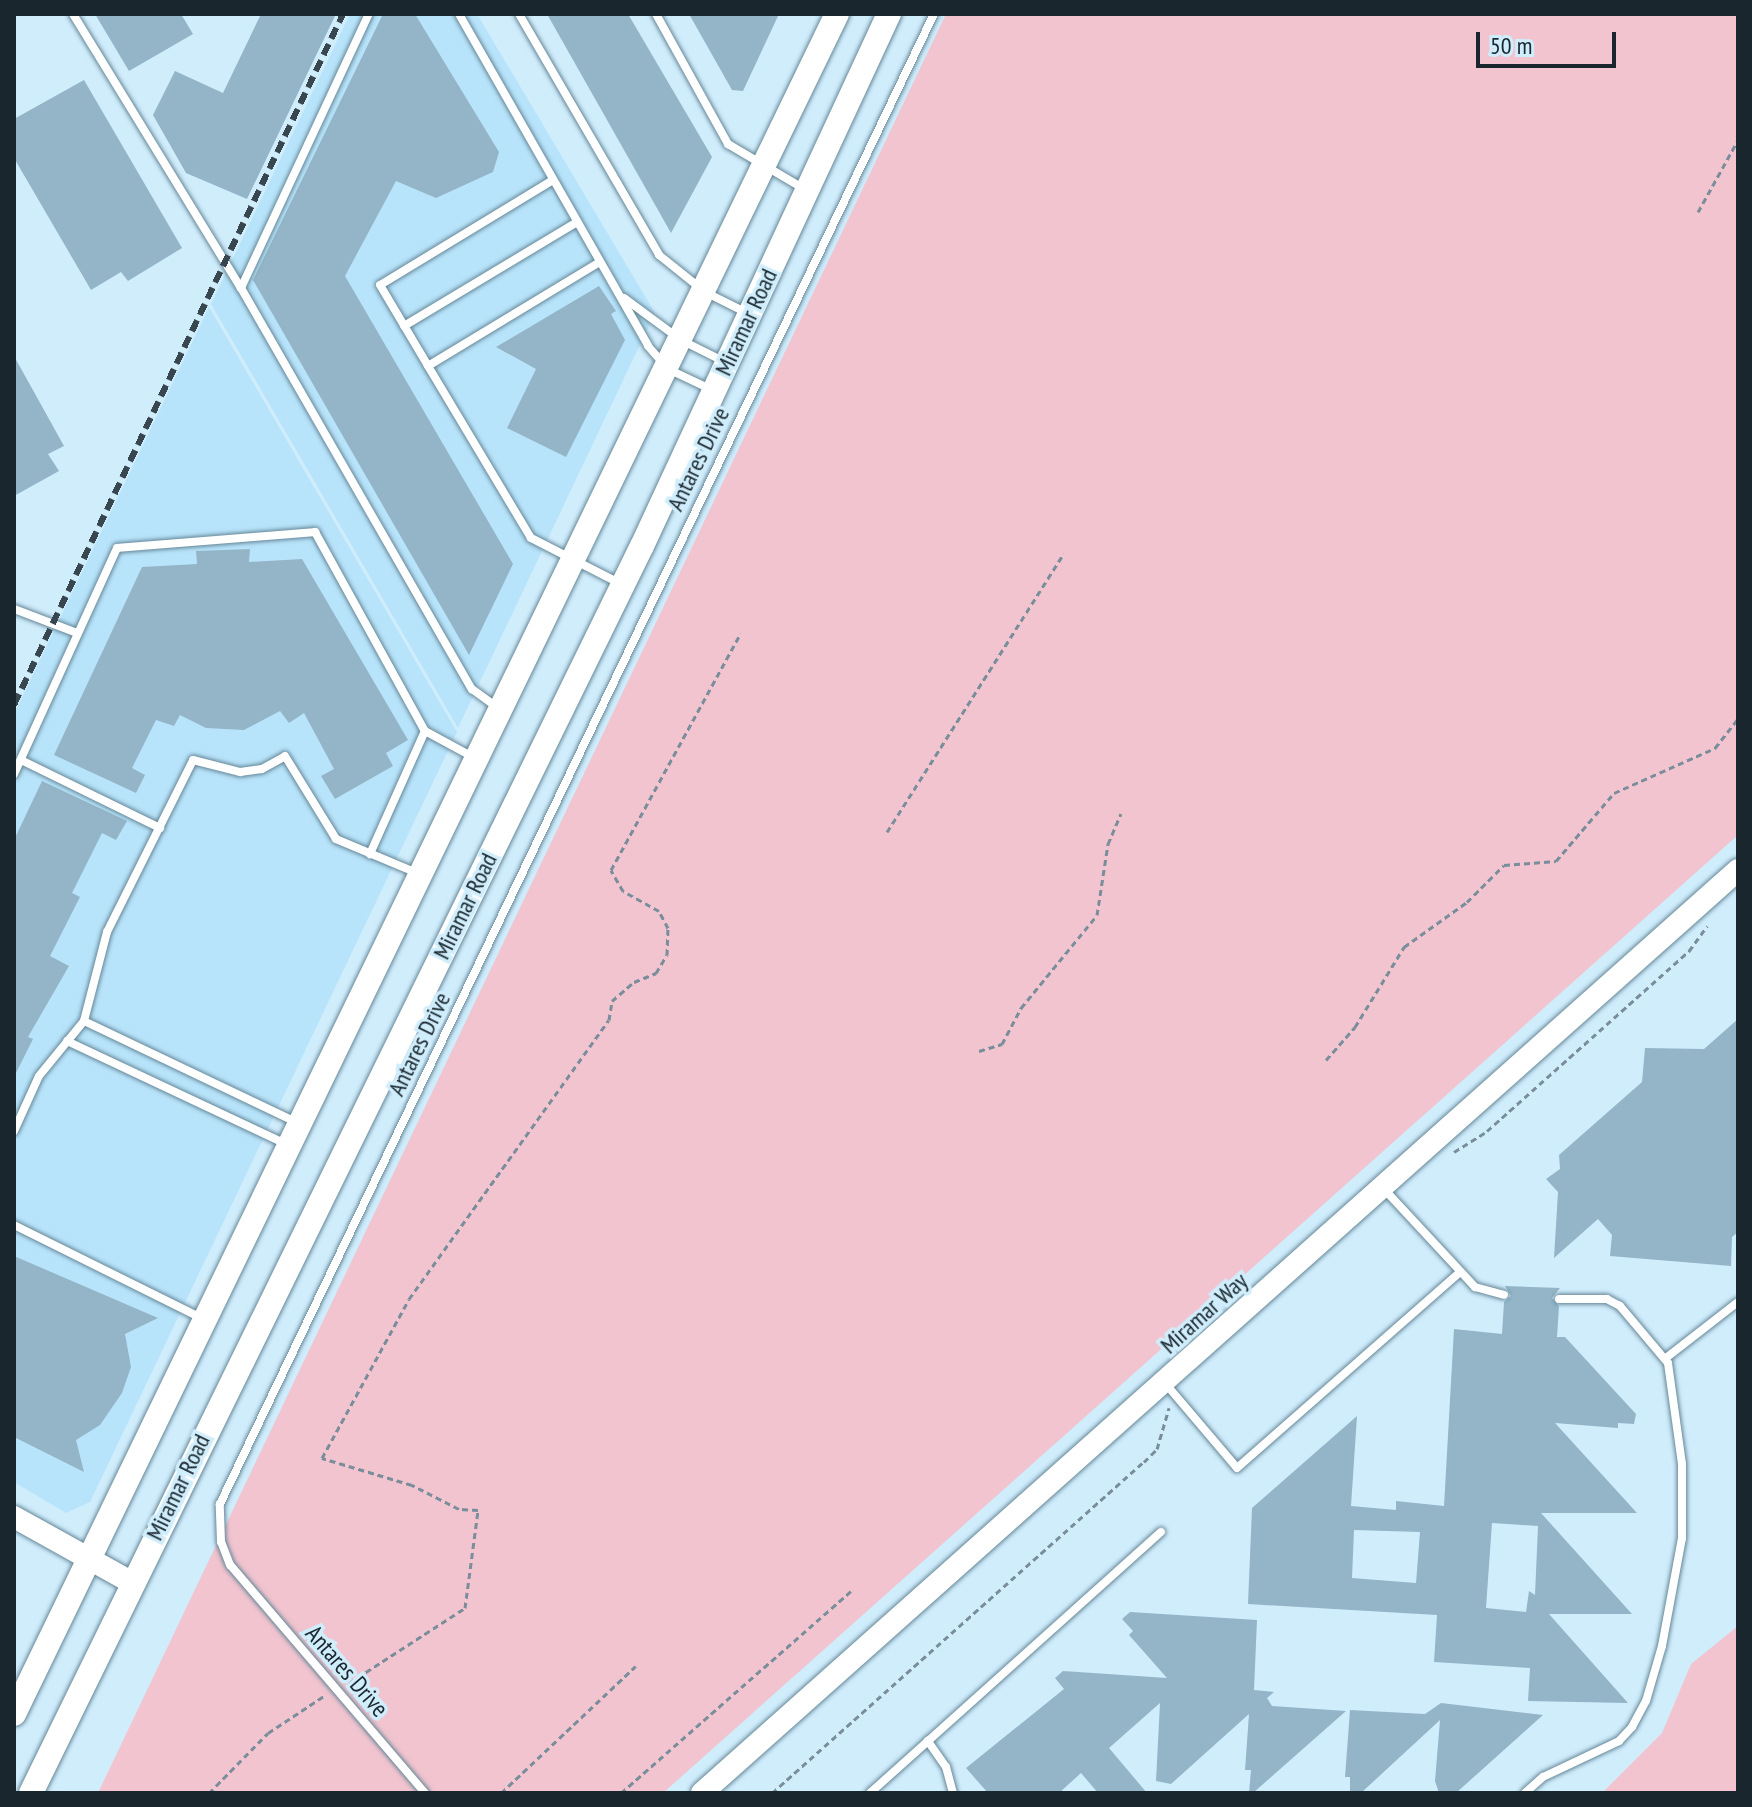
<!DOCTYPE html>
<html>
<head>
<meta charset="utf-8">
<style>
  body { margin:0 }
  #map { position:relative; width:1752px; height:1807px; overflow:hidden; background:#d0edfc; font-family:"PT Sans Narrow",sans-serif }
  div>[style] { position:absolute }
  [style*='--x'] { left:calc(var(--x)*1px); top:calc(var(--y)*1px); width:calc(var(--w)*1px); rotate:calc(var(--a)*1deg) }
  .built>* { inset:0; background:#b8e4fb }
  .green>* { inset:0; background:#f1c4cf }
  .building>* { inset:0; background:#93b5c7 }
  .path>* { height:3px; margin-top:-1.5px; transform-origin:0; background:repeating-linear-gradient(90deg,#798e9a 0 6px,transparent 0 10px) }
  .roads { filter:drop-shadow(0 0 2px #668798) drop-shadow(0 0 2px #668798) }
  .lane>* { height:8px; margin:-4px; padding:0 4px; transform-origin:4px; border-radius:4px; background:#fff }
  .secondary>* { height:22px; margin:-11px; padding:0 11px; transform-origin:11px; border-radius:11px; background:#fff }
  .primary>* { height:24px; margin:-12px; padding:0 12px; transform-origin:12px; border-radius:12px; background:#fff }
  .rail>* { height:6px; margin-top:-3px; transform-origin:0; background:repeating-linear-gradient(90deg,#37464f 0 12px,transparent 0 18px) }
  span { translate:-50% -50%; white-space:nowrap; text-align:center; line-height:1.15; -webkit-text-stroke:7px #d0edfc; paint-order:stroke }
  .street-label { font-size:24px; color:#19262d }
  .frame { position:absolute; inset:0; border:16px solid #19262d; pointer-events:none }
  .scale { position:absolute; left:1476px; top:32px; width:140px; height:36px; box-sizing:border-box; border:4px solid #19262d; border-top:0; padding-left:10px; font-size:24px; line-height:28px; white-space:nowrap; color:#19262d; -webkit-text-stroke:6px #d0edfc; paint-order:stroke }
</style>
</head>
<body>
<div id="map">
  <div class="built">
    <div style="clip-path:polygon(350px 14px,477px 14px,655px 313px,458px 728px,211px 304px)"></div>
    <div style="clip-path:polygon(209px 307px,457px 732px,90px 1502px,66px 1513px,14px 1482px,14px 714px)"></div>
  </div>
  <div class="green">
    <div style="clip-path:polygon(946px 14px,1738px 14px,1738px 835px,663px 1793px,98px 1793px)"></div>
    <div style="clip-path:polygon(1738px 1626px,1738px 1793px,1602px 1793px,1662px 1733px,1691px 1664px)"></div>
  </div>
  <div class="building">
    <div style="clip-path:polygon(95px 14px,181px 14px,193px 34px,129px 71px)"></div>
    <div style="clip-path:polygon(261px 14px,336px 14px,247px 199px,186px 173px,153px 115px,175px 71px,223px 93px)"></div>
    <div style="clip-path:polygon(383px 14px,415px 14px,499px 152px,493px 172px,436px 198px,396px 181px,345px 276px,513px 564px,469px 655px,253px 280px)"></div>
    <div style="clip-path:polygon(547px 14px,628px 14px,712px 157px,671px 233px)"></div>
    <div style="clip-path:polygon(689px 14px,779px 14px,743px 91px,732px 90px)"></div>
    <div style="clip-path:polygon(84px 80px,182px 248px,128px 281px,121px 272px,91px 290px,14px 158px,14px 119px)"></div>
    <div style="clip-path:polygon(599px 286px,616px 311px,611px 314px,625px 340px,566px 457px,507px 428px,536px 369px,496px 347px)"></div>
    <div style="clip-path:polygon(14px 356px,64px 446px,48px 454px,59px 471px,14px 496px)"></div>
    <div style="clip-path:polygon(250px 549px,249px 562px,302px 559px,408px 740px,386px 753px,393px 766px,335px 799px,321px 776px,334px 769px,304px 713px,289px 723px,280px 711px,244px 730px,206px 728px,180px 715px,174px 726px,156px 720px,132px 768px,145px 775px,136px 793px,54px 755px,142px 567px,197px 564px,196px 551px)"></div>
    <div style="clip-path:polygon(42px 781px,127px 821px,116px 840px,102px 833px,72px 893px,80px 897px,50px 956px,69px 966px,28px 1037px,33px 1039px,14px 1077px,14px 840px)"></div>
    <div style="clip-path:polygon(1738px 1019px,1738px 1232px,1732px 1237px,1731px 1266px,1610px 1256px,1612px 1235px,1598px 1219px,1554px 1258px,1558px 1192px,1546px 1179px,1560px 1169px,1559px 1155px,1642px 1082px,1645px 1048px,1704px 1049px)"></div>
    <div style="clip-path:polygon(14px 1256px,158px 1318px,125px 1334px,131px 1367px,122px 1393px,100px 1425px,76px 1440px,84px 1472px,14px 1437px)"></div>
    <div style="clip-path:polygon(evenodd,1505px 1286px,1560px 1288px,1552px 1298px,1559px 1306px,1557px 1337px,1565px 1337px,1636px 1414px,1634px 1424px,1618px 1423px,1618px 1428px,1555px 1423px,1637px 1513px,1541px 1513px,1632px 1614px,1549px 1614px,1628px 1703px,1528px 1701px,1530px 1668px,1434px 1662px,1437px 1615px,1248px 1604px,1252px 1508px,1357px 1416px,1351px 1506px,1396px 1510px,1396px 1501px,1444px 1506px,1454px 1329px,1502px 1334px,1504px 1302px,1511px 1296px,1505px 1286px,1492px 1523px,1538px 1526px,1535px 1595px,1529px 1591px,1526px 1612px,1486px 1608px,1492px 1523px,1505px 1286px,1354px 1530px,1420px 1532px,1416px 1583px,1352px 1578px,1354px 1530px)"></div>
    <div style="clip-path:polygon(1130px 1612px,1257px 1620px,1254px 1690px,1274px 1692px,1267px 1698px,1272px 1706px,1346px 1711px,1253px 1793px,1249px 1793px,1251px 1770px,1245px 1770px,1249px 1714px,1171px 1784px,1156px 1781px,1160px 1703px,1109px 1748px,1147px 1793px,1098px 1793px,1081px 1773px,1059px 1793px,988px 1793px,966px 1768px,1064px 1689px,1055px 1678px,1063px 1671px,1167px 1678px,1129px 1635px,1133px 1631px,1122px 1619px)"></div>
    <div style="clip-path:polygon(1441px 1703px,1543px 1715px,1456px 1793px,1439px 1793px,1435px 1781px,1440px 1720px,1361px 1793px,1350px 1793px,1350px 1777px,1345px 1777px,1350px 1710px,1425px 1714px)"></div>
  </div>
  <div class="path">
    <div style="--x:1698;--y:212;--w:82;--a:-60.9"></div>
    <div style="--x:887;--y:832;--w:330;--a:-57.6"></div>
    <div style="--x:979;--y:1051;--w:24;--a:-17"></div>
    <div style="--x:1002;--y:1044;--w:41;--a:-62.2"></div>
    <div style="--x:1021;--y:1008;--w:120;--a:-50.7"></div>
    <div style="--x:1097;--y:915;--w:72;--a:-81.2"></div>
    <div style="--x:1108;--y:844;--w:33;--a:-67"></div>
    <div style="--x:1326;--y:1060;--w:44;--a:-48.7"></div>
    <div style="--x:1355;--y:1027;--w:94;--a:-58.5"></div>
    <div style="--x:1404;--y:947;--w:77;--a:-35.5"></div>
    <div style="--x:1467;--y:902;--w:52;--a:-45"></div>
    <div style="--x:1504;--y:865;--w:52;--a:-4.4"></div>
    <div style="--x:1556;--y:861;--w:89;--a:-49.5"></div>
    <div style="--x:1614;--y:793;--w:111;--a:-24"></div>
    <div style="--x:1715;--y:748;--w:37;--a:-52"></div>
    <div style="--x:1454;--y:1152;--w:39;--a:-32"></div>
    <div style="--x:1487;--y:1131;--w:271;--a:-41.7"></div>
    <div style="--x:1689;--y:951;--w:31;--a:-54"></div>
    <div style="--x:349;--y:1683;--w:138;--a:-32.9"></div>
    <div style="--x:465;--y:1608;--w:99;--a:-82.4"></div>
    <div style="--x:478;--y:1510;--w:19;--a:-177"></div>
    <div style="--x:459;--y:1509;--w:53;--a:-152.9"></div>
    <div style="--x:412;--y:1485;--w:94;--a:-163.3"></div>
    <div style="--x:322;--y:1458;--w:181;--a:-61.3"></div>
    <div style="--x:409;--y:1299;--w:343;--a:-54.4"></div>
    <div style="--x:609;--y:1020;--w:19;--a:-81"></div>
    <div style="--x:612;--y:1001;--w:29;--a:-41"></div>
    <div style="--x:634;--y:982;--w:24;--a:-22"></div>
    <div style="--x:656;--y:973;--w:21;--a:-59"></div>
    <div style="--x:667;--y:955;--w:27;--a:-88"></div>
    <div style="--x:668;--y:928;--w:19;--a:-118"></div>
    <div style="--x:659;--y:911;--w:41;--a:-150.9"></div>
    <div style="--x:623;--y:891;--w:24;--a:-120"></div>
    <div style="--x:611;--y:870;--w:270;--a:-61.3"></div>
    <div style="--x:209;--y:1793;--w:84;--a:-45.5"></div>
    <div style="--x:268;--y:1733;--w:67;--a:-33.5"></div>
    <div style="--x:501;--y:1793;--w:185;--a:-43.3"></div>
    <div style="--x:621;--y:1793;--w:306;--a:-41.3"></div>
    <div style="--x:772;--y:1793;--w:498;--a:-41.7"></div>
    <div style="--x:1144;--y:1462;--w:18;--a:-45"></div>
    <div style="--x:1157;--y:1449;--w:43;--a:-73.7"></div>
  </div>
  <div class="roads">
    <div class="lane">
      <div style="--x:73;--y:14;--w:321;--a:58.5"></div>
      <div style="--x:241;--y:288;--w:463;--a:60.1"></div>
      <div style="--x:472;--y:689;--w:31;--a:36"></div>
      <div style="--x:459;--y:14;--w:382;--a:60.3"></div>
      <div style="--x:648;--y:346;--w:30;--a:49"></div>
      <div style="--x:668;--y:369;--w:47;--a:25.5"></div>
      <div style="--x:519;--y:14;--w:279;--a:59.8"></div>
      <div style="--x:659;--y:255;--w:59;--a:38.8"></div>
      <div style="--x:705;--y:292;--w:49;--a:26.6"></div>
      <div style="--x:656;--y:14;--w:149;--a:61"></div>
      <div style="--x:728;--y:144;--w:91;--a:30.5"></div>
      <div style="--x:553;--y:180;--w:202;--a:148.7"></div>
      <div style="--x:380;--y:285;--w:94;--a:59.3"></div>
      <div style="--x:428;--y:366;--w:201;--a:-31.2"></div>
      <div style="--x:241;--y:288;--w:302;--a:-65"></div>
      <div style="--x:624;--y:298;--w:71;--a:36.4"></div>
      <div style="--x:681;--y:340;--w:47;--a:26.6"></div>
      <div style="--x:404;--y:326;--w:202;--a:-31"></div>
      <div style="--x:428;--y:366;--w:200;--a:59.1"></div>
      <div style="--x:531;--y:538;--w:99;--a:27.1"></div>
      <div style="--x:14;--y:609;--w:67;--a:20.9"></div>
      <div style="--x:425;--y:731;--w:55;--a:28.4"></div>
      <div style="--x:21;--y:760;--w:155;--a:26.1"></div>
      <div style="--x:14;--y:774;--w:248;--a:-65.5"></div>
      <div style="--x:117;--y:548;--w:199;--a:-4.6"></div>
      <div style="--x:315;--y:532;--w:227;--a:61.1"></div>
      <div style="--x:425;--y:731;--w:135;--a:114.1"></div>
      <div style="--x:84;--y:1021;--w:235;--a:25.5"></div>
      <div style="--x:67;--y:1041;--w:244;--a:25.2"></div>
      <div style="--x:14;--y:1131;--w:60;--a:-65.6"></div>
      <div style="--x:39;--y:1076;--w:71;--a:-50.7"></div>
      <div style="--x:84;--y:1021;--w:92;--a:-75.5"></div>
      <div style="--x:107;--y:932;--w:192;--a:-63.4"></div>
      <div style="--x:193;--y:760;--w:49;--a:14.3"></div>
      <div style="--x:240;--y:772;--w:22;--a:-8"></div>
      <div style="--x:262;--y:769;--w:26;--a:-29"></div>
      <div style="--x:285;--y:756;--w:97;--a:58.4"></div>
      <div style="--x:336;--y:839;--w:88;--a:22.8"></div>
      <div style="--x:1384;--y:1189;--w:134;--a:47.1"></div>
      <div style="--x:1475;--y:1287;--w:30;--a:15"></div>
      <div style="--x:14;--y:1225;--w:211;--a:26.4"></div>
      <div style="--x:1666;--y:1358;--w:91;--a:-37.9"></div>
      <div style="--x:1165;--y:1383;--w:111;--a:49.7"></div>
      <div style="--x:1237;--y:1468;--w:297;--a:-41.3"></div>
      <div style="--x:425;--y:1793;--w:300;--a:-130.5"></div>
      <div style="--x:230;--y:1565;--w:25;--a:-111"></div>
      <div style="--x:221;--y:1542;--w:38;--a:-92"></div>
      <div style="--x:220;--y:1504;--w:1652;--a:-64.4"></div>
      <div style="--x:870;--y:1793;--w:78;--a:-41.9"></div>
      <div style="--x:953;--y:1793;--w:27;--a:-105"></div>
      <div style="--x:946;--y:1767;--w:32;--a:-125"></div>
      <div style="--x:928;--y:1741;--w:313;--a:-41.9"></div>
      <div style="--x:1525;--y:1793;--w:24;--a:-42"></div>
      <div style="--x:1543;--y:1777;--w:84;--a:-25.3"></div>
      <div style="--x:1619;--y:1741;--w:19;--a:-47"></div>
      <div style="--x:1632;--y:1727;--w:30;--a:-62"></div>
      <div style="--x:1646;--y:1701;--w:57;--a:-73.8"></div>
      <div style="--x:1662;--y:1646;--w:110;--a:-79.5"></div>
      <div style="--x:1682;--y:1538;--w:74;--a:-90"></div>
      <div style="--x:1682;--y:1464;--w:102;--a:-97.9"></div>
      <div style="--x:1668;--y:1363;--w:75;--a:-130.1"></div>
      <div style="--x:1620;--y:1306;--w:15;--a:-152"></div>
      <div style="--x:1607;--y:1299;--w:48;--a:180"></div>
    </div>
    <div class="secondary">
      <div style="--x:14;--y:1517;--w:134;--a:29.1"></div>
      <div style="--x:702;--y:1793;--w:1388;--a:-41.7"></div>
    </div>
    <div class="primary">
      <div style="--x:14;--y:1714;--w:1889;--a:-64.17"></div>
      <div style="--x:31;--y:1793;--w:1389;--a:-63.9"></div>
      <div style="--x:642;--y:546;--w:587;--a:-65.1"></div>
    </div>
  </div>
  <div class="rail">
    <div style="--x:14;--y:705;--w:765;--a:-64.54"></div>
  </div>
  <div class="street-label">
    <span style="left:746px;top:322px;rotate:-65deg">Miramar Road</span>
    <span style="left:698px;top:459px;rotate:-64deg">Antares Drive</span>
    <span style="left:465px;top:906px;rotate:-64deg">Miramar Road</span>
    <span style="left:419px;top:1044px;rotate:-64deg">Antares Drive</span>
    <span style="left:1204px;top:1313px;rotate:-42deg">Miramar Way</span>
    <span style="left:178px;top:1487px;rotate:-64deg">Miramar Road</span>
    <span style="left:347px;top:1671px;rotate:49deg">Antares Drive</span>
  </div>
  <div class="frame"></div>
  <div class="scale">50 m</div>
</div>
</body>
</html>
